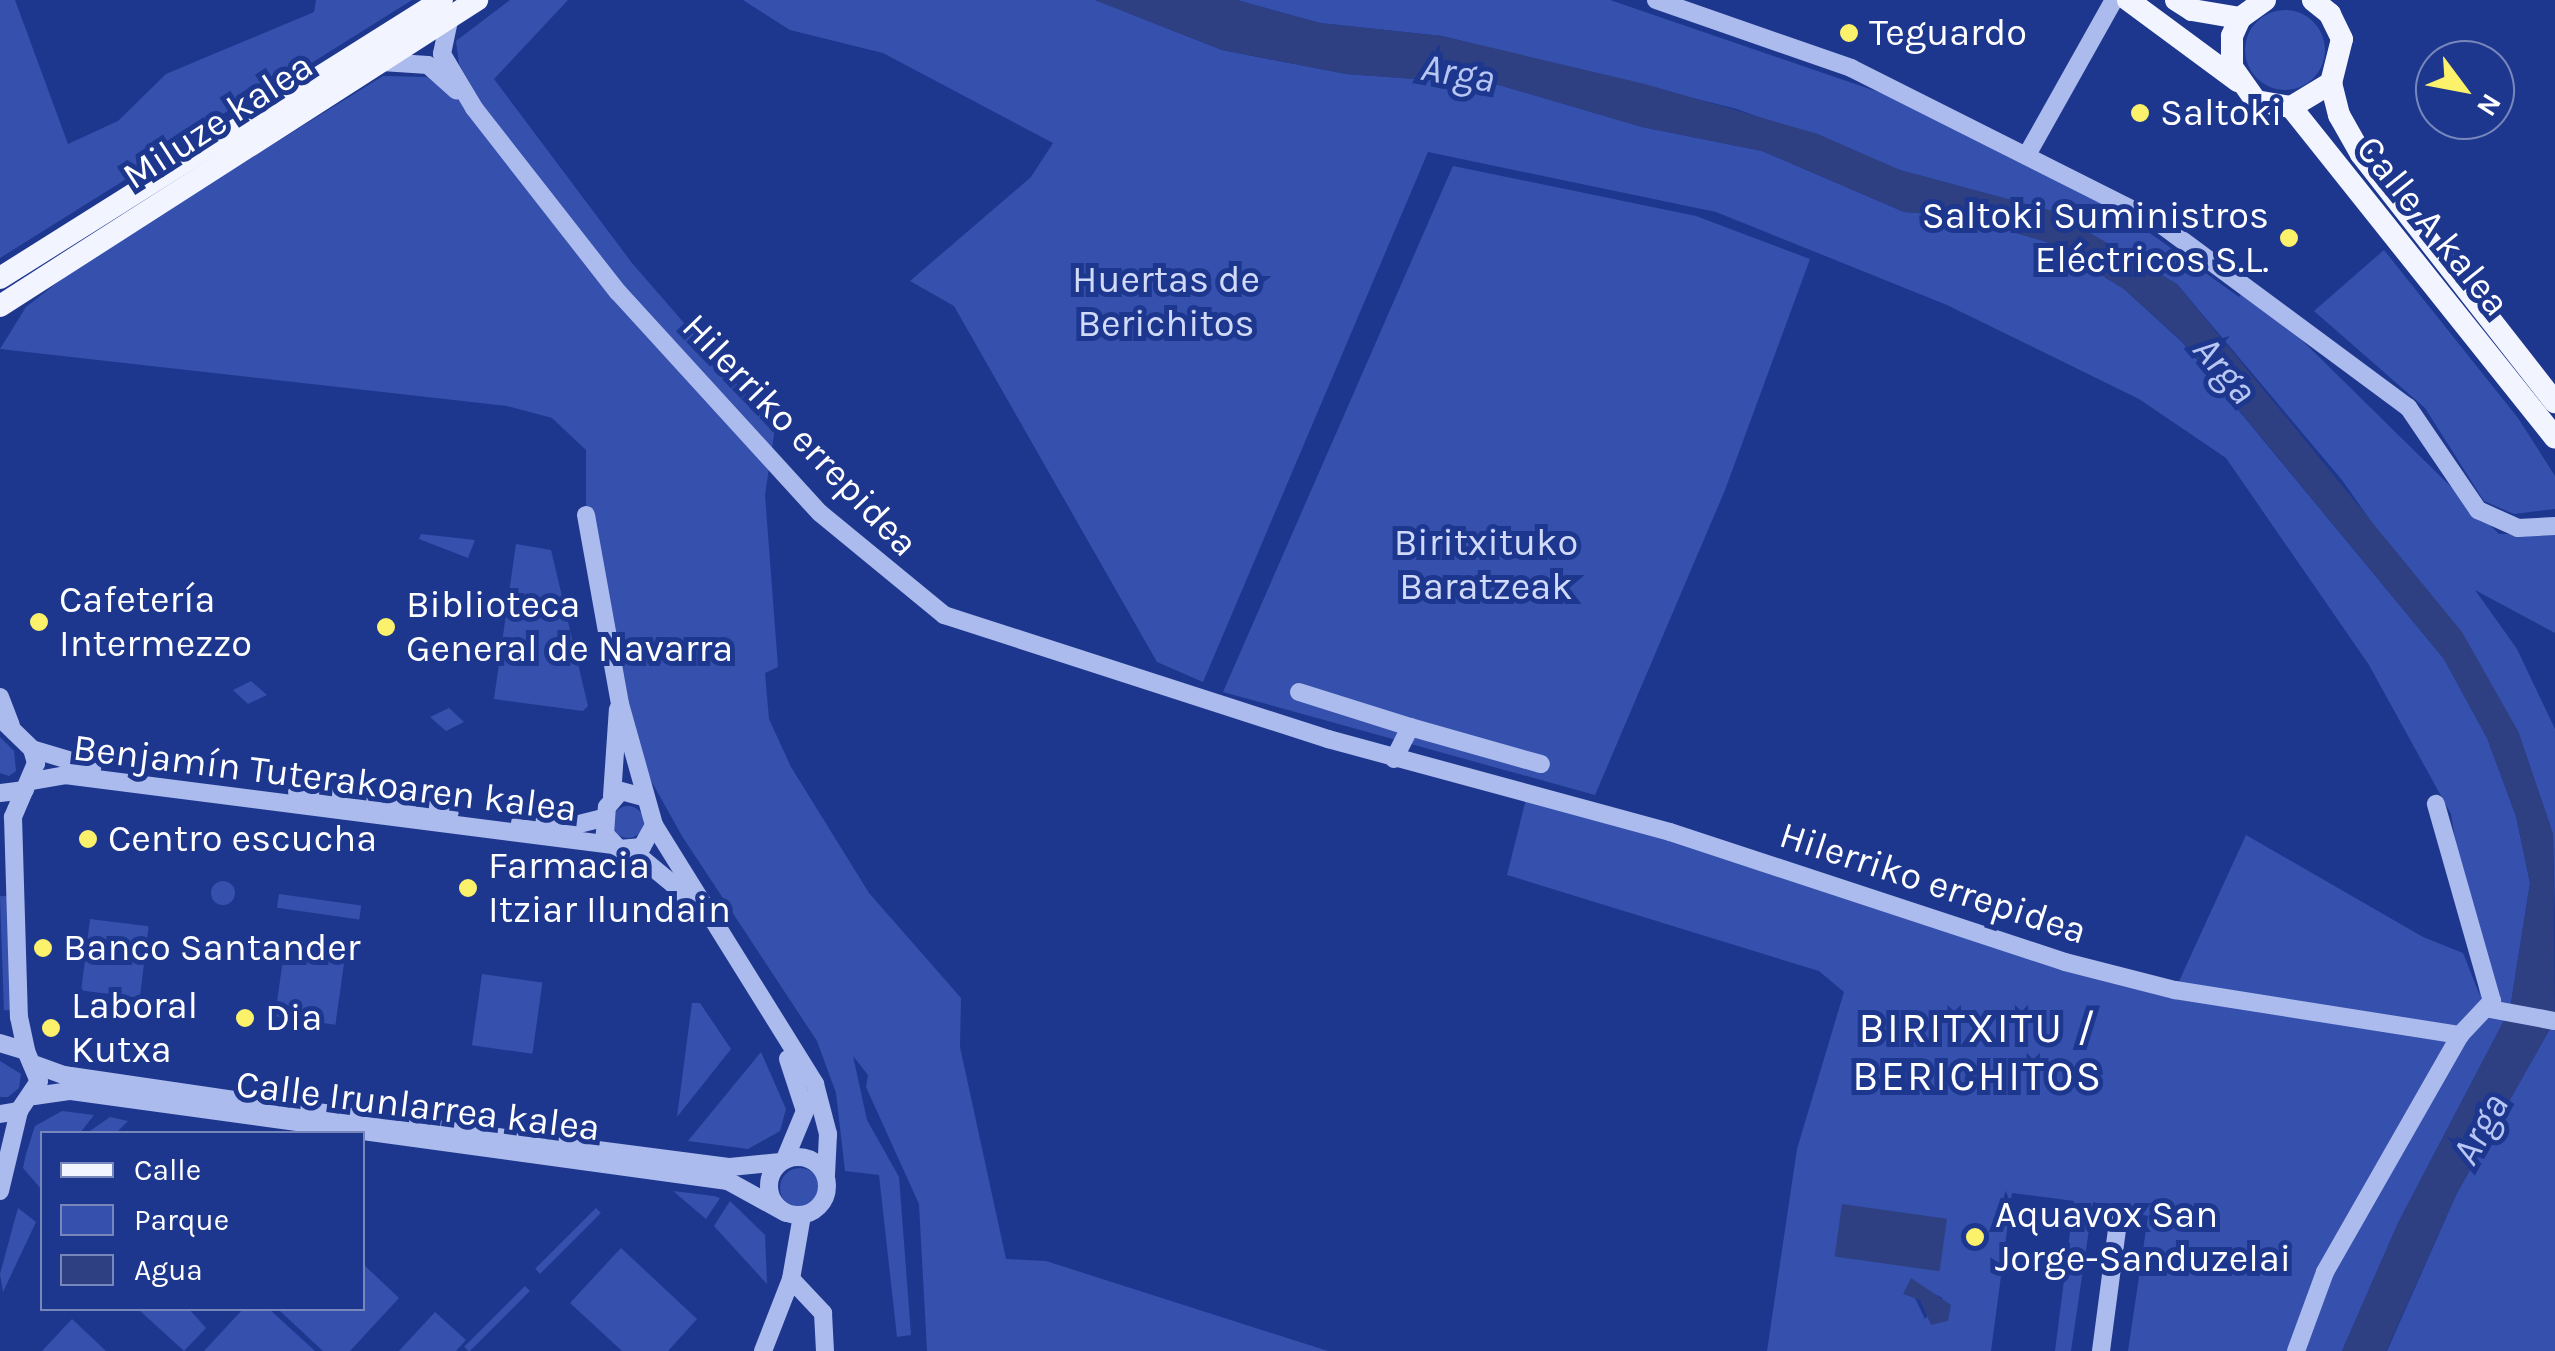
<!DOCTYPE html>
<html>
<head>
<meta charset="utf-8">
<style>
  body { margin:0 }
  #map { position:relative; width:2555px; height:1351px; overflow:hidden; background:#1e378e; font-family:Karla,sans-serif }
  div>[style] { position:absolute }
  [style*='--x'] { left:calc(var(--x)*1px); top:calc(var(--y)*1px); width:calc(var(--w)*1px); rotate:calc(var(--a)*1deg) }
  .green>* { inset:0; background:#3551ad; transform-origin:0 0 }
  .round { border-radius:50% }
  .water>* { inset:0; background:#2e4082; transform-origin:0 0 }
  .minor>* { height:18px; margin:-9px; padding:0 9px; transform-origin:9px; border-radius:9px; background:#acbbed }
  .minor>.ring { margin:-9px; padding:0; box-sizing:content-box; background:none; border:18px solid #acbbed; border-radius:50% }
  .major>* { height:22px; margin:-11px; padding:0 11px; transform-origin:11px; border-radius:11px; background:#f2f4ff }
  .dots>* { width:28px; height:28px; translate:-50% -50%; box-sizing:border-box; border:5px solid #1e378e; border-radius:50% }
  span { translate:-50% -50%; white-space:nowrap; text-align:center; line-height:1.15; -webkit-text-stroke:10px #1e378e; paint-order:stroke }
  .poi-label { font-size:38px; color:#fff }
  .left { translate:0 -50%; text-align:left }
  .right { translate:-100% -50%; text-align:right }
  .street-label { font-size:38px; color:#fff }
  .park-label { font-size:38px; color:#d1dbf9 }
  .water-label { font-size:40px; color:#b8c6f4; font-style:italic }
  .quarter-label { font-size:42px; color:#fff; letter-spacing:2.5px }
  .legend { position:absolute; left:40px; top:1131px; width:325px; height:180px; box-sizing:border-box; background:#1e378e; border:2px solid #7887bb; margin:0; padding:12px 18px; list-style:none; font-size:30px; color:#fff }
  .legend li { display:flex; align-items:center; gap:20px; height:50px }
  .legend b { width:50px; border:2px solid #7887bb }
  .north { position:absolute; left:2415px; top:40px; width:100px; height:100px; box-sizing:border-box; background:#1e378e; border:2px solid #7887bb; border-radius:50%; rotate:122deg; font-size:28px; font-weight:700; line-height:40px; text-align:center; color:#fff }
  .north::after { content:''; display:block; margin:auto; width:35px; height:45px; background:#fcf16b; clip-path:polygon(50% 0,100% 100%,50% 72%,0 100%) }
</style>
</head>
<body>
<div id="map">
  <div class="green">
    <div style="clip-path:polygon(0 0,15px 0,68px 144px,118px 121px,166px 74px,314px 12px,316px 0,412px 0,0 258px)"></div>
    <div style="clip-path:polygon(510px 0,568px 0,494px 79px,632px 263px,775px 428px,765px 495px,778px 667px,765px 673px,769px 719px,791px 767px,869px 893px,961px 998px,960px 1047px,1006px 1259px,1046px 1261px,1328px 1351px,927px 1351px,919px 1204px,866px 1087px,868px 1075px,853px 1056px,867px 1120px,899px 1177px,911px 1335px,897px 1337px,879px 1175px,845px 1171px,836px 1093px,817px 1041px,682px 836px,629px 741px,586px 515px,586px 450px,552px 418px,507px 406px,0 349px,26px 307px,86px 260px,383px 76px,427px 77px,490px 118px,459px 64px,456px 41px)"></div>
    <div style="clip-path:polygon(evenodd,743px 0,1095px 0,1222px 50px,1346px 74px,1499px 85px,1642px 127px,1762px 151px,1904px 212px,1958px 216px,2047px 242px,2124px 289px,2183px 343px,2444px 659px,2487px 738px,2516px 816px,2530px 883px,2510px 1009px,2398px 1223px,2342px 1351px,2128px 1351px,2148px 1216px,2093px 1202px,2071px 1351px,2055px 1351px,2074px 1201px,2012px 1193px,1991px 1351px,1767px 1351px,1797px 1149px,1844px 992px,1819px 971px,1507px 875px,1527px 795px,2175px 990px,2246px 835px,2423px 937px,2463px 953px,2480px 996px,2451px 814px,2369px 665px,2226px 458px,2139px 399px,1947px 305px,1716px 212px,1428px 152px,1203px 682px,1157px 662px,954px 306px,910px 281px,1031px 177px,1053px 143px,883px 53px,790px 30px,743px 0,1920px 1287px,1943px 1298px,1925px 1319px,1915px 1298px,1920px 1287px)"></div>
    <div style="clip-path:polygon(1237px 0,1610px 0,1893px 97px,2094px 193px,2239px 297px,2247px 286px,2499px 534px,2555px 534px,2555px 633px,2475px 590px,2517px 649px,2555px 729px,2555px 915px,2553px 834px,2518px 731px,2342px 480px,2177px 284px,2052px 211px,1900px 170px,1737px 109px,1442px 36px,1320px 23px)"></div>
    <div class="round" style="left:2245px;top:10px;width:80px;height:80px"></div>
    <div style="clip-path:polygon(1453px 166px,1696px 216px,1810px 259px,1725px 490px,1595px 795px,1223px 692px)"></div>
    <div style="clip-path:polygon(2384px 250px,2518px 418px,2555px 476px,2555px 509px,2514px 514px,2484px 501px,2425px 408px,2314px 311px)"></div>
    <div style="clip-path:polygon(421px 534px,475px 540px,468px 558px,419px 539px)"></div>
    <div style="clip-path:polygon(516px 544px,551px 550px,588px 706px,583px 711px,494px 699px)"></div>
    <div style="clip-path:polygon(251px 681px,267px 695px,248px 704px,233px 690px)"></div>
    <div style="clip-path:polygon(449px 708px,464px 722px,446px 731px,430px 717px)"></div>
    <div style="clip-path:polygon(0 737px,14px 751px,16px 771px,9px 776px,0 773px)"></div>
    <div class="round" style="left:612px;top:806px;width:32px;height:32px"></div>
    <div class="round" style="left:211px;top:881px;width:24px;height:24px"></div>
    <div style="left:279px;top:894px;width:83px;height:14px;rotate:8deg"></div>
    <div style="left:7px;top:896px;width:114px;height:7px;rotate:88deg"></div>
    <div style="left:90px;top:919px;width:59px;height:72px;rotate:7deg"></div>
    <div style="left:285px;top:945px;width:61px;height:72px;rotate:8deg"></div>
    <div style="left:482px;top:974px;width:61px;height:72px;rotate:8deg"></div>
    <div style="clip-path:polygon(692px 1003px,700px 1003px,731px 1049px,677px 1117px)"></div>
    <div style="clip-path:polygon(2555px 1020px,2555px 1351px,2387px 1351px,2457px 1193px)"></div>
    <div style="clip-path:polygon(761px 1052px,786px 1109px,780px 1131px,748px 1149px,688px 1141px)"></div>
    <div style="clip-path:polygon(0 1061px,21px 1074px,19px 1088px,8px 1097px,0 1097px)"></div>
    <div style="clip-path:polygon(62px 1111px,94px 1115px,80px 1133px,42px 1134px,42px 1190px,23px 1168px,26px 1154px,35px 1126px)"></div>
    <div style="clip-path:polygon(110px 1117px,128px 1121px,116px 1133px,87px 1133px)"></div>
    <div class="round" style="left:780px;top:1168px;width:40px;height:40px"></div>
    <div style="clip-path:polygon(673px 1191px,714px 1196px,720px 1198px,706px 1219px)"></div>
    <div style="clip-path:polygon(730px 1201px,765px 1235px,767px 1284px,714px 1226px)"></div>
    <div style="clip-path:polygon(18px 1208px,36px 1222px,3px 1292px,0 1274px)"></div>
    <div style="left:596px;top:1208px;width:7px;height:86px;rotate:45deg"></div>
    <div style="clip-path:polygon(621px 1248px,697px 1319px,668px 1351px,622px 1351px,570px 1303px)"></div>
    <div style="clip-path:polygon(363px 1264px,399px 1298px,350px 1351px,323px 1351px,280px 1311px,362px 1308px)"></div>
    <div style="left:525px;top:1286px;width:7px;height:86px;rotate:45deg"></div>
    <div style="clip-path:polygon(138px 1309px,189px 1309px,206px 1328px,184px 1351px)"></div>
    <div style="clip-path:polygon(243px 1309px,269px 1309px,315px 1351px,204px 1351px)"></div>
    <div style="clip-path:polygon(435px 1312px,466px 1340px,456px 1351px,399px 1351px)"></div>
    <div style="clip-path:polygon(72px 1319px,106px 1351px,42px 1351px)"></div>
  </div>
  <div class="water">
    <div style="clip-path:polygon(1095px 0,1237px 0,1320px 23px,1442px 36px,1645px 84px,1818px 134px,1900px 170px,2052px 211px,2177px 284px,2462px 632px,2518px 731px,2553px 834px,2555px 1020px,2457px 1193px,2386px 1351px,2342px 1351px,2398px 1223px,2510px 1009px,2530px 883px,2516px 816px,2487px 738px,2444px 659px,2183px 342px,2124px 289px,2047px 242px,1958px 216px,1904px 212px,1762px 151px,1642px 127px,1499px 85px,1346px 74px,1222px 50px)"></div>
    <div style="left:1842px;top:1204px;width:106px;height:53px;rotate:8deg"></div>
    <div style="clip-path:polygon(1911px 1278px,1951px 1305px,1948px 1321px,1931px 1325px,1920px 1300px,1903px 1294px)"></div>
  </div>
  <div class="minor">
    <div style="--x:1656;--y:0;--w:207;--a:19.2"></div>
    <div style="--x:1851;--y:68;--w:345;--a:26.7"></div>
    <div style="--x:2159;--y:223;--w:310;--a:36.5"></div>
    <div style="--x:2408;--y:407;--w:125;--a:55.8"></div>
    <div style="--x:2478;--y:510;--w:44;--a:24.2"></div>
    <div style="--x:2518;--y:528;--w:37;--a:-3"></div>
    <div style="--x:450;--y:16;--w:39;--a:102"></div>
    <div style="--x:442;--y:54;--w:63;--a:59.3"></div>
    <div style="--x:474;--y:108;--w:234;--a:52"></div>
    <div style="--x:618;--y:292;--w:299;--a:47.6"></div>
    <div style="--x:820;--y:513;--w:161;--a:39.4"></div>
    <div style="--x:944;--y:615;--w:404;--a:17.9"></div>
    <div style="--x:1328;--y:739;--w:354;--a:15.2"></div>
    <div style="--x:1670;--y:832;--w:416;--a:18.2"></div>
    <div style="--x:2065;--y:962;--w:114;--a:14.3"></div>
    <div style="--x:2175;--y:990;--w:289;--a:9"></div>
    <div style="--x:382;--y:62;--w:46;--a:3.7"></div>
    <div style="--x:428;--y:65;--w:38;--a:42"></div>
    <div style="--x:2028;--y:153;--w:176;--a:-60.7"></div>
    <div style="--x:586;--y:515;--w:192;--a:79.8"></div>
    <div style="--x:620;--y:704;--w:126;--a:74.3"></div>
    <div style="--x:654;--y:825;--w:25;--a:119"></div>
    <div style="--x:642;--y:847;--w:23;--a:175"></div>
    <div style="--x:619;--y:849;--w:21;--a:-133"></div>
    <div style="--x:605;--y:834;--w:27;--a:-86"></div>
    <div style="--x:607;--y:807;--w:21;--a:-49"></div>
    <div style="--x:621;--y:791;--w:23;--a:15"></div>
    <div style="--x:1299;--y:692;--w:116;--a:17.5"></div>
    <div style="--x:0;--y:697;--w:30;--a:69"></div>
    <div style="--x:0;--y:718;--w:45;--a:44.1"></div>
    <div style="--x:32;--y:749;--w:15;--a:74"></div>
    <div style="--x:36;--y:763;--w:59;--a:113.1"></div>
    <div style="--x:13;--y:817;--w:200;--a:88.3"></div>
    <div style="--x:19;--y:1017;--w:35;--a:78"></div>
    <div style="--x:32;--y:749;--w:63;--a:16.7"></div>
    <div style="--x:1394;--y:759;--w:36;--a:-63"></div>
    <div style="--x:1410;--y:727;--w:136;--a:15.8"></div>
    <div style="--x:32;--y:781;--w:34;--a:-10"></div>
    <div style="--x:65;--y:775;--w:551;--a:7.29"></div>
    <div style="--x:297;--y:792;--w:154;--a:7.8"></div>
    <div style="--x:0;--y:793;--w:25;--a:-7"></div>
    <div style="--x:612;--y:796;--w:87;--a:-86.1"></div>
    <div style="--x:520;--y:823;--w:47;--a:4.9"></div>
    <div style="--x:567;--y:827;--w:37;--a:-14"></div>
    <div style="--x:654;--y:825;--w:305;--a:58.1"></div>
    <div style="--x:815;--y:1084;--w:52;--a:75.4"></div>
    <div style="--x:828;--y:1134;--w:41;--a:92.8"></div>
    <div style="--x:634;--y:852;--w:52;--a:39.5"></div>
    <div style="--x:674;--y:885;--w:37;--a:56"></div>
    <div style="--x:2490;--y:1009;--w:66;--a:10.5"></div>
    <div style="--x:0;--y:1043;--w:27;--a:17"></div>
    <div style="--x:26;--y:1051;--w:33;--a:67"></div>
    <div style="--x:39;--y:1081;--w:36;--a:124"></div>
    <div style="--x:19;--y:1111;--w:19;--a:171"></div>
    <div style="--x:36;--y:1065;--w:30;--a:20"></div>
    <div style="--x:64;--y:1075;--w:361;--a:8.3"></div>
    <div style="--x:421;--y:1127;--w:312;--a:7.4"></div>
    <div style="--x:730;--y:1167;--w:51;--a:-5.6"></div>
    <div style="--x:34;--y:1096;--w:37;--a:-8"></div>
    <div style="--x:71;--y:1091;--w:663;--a:7.8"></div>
    <div style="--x:728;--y:1181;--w:66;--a:28.9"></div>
    <div class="ring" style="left:769px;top:1157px;width:40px;height:40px"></div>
    <div style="--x:785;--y:1159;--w:52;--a:-67.4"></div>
    <div style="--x:805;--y:1111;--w:55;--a:-108.1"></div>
    <div style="--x:0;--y:1191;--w:82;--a:-76.6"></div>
    <div style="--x:791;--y:1279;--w:47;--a:46.7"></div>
    <div style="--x:823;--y:1313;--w:38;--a:87"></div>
    <div style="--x:763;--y:1351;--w:77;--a:-68.7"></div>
    <div style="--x:791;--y:1279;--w:65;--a:-80.2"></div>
    <div style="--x:2101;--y:1351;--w:138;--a:-82.5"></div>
    <div style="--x:2296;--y:1351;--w:84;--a:-69.8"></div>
    <div style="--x:2325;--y:1272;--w:273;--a:-60.3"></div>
    <div style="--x:2460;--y:1035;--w:47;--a:-46.7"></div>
    <div style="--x:2492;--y:1001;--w:205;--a:-105.9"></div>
  </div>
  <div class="major">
    <div style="--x:2128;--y:0;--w:137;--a:36.4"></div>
    <div style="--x:2176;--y:0;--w:19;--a:32"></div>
    <div style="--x:2192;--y:10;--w:49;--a:9.5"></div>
    <div style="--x:2265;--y:0;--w:31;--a:144"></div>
    <div style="--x:2240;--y:18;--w:20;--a:114"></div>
    <div style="--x:2232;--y:36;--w:31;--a:90"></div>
    <div style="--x:2232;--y:67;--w:42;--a:54.8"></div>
    <div style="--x:2256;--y:101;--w:36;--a:10"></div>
    <div style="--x:2291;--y:107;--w:47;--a:-31"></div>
    <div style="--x:2331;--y:83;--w:45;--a:-76"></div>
    <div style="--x:2342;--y:39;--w:28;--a:-116"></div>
    <div style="--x:2330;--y:14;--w:22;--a:-141"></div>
    <div style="--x:2331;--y:83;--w:33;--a:76"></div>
    <div style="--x:2339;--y:115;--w:45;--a:60.6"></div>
    <div style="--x:2361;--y:154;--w:315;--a:52"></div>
    <div style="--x:2291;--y:107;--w:423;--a:51.4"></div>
    <div style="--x:0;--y:278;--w:522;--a:-32.17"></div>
    <div style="--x:0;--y:306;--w:567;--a:-32.68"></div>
  </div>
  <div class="dots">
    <div style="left:1849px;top:33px;background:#fcf16b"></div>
    <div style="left:2140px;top:113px;background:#fcf16b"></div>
    <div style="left:2289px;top:238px;background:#fcf16b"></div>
    <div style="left:39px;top:622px;background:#fcf16b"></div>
    <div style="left:386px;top:627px;background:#fcf16b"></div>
    <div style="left:88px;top:839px;background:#fcf16b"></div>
    <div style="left:468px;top:888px;background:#fcf16b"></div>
    <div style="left:43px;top:948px;background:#fcf16b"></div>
    <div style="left:245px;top:1018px;background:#fcf16b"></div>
    <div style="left:51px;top:1028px;background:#fcf16b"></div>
    <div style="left:1975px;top:1237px;background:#fcf16b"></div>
  </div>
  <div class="poi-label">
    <span class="left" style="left:1869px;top:33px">Teguardo</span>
    <span class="left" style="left:2160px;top:113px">Saltoki</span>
    <span class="right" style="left:2269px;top:238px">Saltoki Suministros<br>Eléctricos S.L.</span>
    <span class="left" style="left:59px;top:622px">Cafetería<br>Intermezzo</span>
    <span class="left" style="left:406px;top:627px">Biblioteca<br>General de Navarra</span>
    <span class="left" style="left:108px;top:839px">Centro escucha</span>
    <span class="left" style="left:488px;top:888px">Farmacia<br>Itziar Ilundain</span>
    <span class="left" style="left:63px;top:948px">Banco Santander</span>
    <span class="left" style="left:71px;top:1028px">Laboral<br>Kutxa</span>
    <span class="left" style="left:265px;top:1018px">Dia</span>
    <span class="left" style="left:1995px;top:1237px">Aquavox San<br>Jorge-Sanduzelai</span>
  </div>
  <div class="street-label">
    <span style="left:218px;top:121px;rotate:-33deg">Miluze kalea</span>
    <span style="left:2433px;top:226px;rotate:51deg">Calle A kalea</span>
    <span style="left:800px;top:435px;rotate:46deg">Hilerriko errepidea</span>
    <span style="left:325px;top:778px;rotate:7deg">Benjamín Tuterakoaren kalea</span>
    <span style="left:1933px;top:883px;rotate:18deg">Hilerriko errepidea</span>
    <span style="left:418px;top:1106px;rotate:7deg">Calle Irunlarrea kalea</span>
  </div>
  <div class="park-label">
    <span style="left:1166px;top:302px">Huertas de<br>Berichitos</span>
    <span style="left:1486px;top:565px">Biritxituko<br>Baratzeak</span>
  </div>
  <div class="water-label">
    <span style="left:1458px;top:73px;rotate:10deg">Arga</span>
    <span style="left:2225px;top:370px;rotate:50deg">Arga</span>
    <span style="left:2480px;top:1129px;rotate:-61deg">Arga</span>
  </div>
  <div class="quarter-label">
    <span style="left:1978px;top:1052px">BIRITXITU /<br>BERICHITOS</span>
  </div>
  <ul class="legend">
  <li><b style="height:12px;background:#f2f4ff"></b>Calle</li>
  <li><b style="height:28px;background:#3551ad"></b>Parque</li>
  <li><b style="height:28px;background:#2e4082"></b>Agua</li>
  </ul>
  <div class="north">N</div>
</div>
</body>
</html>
